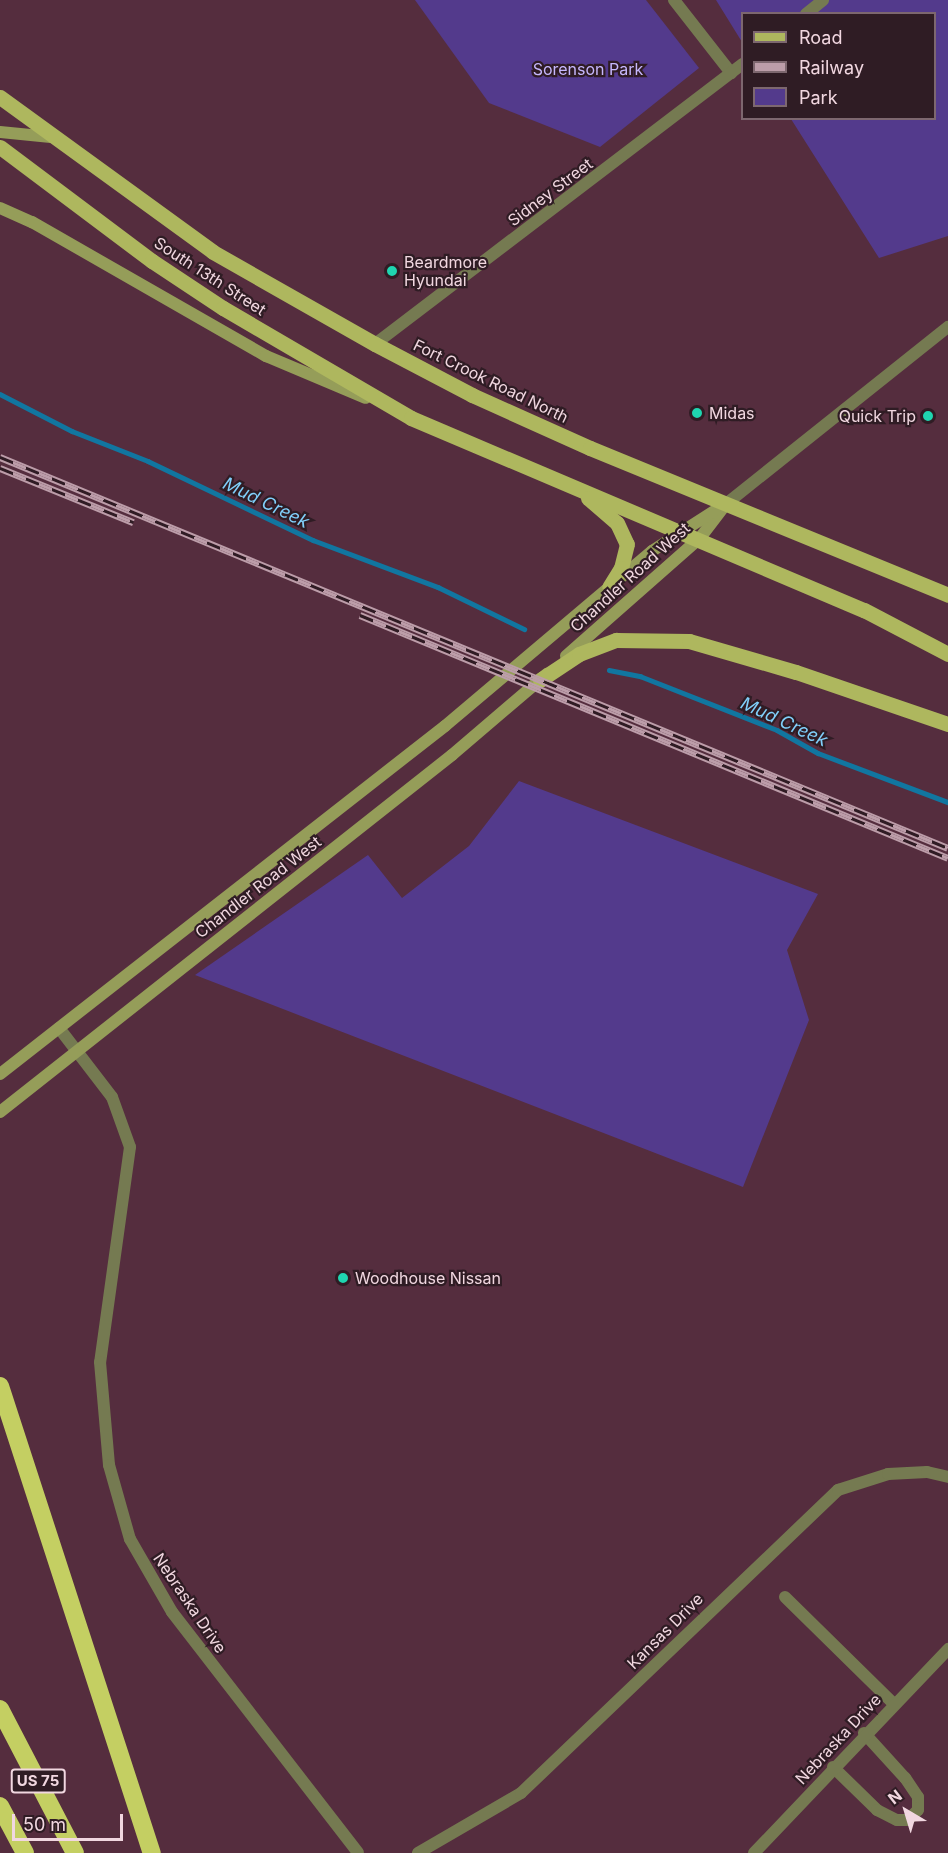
<!DOCTYPE html>
<html>
<head>
<meta charset="utf-8">
<style>
  body { margin:0 }
  #map { position:relative; width:948px; height:1853px; overflow:hidden; background:#552d3e; font-family:Inter,sans-serif }
  div>[style] { position:absolute }
  [style*='--x'] { left:calc(var(--x)*1px); top:calc(var(--y)*1px); width:calc(var(--w)*1px); rotate:calc(var(--a)*1deg) }
  .green>* { inset:0; background:#533a8c }
  .stream>* { height:4.5px; margin:-2.25px; padding:0 2.25px; transform-origin:2.25px; border-radius:2.25px; background:#1176a0 }
  .minor>* { height:12px; margin:-6px; padding:0 6px; transform-origin:6px; border-radius:6px; background:#757a51 }
  .tertiary>* { height:12px; margin:-6px; padding:0 6px; transform-origin:6px; border-radius:6px; background:#757a51 }
  .secondary>* { height:12px; margin:-6px; padding:0 6px; transform-origin:6px; border-radius:6px; background:#959d59 }
  .primary>* { height:15px; margin:-7.5px; padding:0 7.5px; transform-origin:7.5px; border-radius:7.5px; background:#aeb75e }
  .motorway>* { height:18px; margin:-9px; padding:0 9px; transform-origin:9px; border-radius:9px; background:#c4cf62 }
  .rail>* { height:7px; margin-top:-3.5px; transform-origin:0; background:repeating-linear-gradient(90deg,#2f1c24 0 14px,#bc9da9 0 28px); box-sizing:border-box; border-block:2px solid #bc9da9 }
  .dots>* { width:16px; height:16px; translate:-50% -50%; box-sizing:border-box; border:3px solid #2f1c24; border-radius:50% }
  span { translate:-50% -50%; white-space:nowrap; text-align:center; line-height:1.15; -webkit-text-stroke:4.5px #2f1c24; paint-order:stroke }
  .shield-label span { padding:2px 4px; background:#2f1c24; border:2px solid; border-radius:4px; -webkit-text-stroke-width:0 }
  .shield-label { font-size:15px; color:#f1d7e0; font-weight:700 }
  .park-label { font-size:16px; color:#c6b7fd }
  .street-label { font-size:16px; color:#f1d7e0 }
  .poi-label { font-size:16px; color:#f1d7e0 }
  .left { translate:0 -50%; text-align:left }
  .right { translate:-100% -50%; text-align:right }
  .water-label { font-size:18px; color:#81cffa; font-style:italic }
  .legend { position:absolute; left:741px; top:12px; width:195px; height:108px; box-sizing:border-box; background:#2f1c24; border:2px solid #7d676f; margin:0; padding:8px 10px; list-style:none; font-size:18px; color:#f1d7e0 }
  .legend li { display:flex; align-items:center; gap:12px; height:30px }
  .legend b { width:30px; border:2px solid #7d676f }
  .north { position:absolute; left:876px; top:1781px; width:60px; height:60px; -webkit-text-stroke:4px #2f1c24; paint-order:stroke; rotate:322deg; font-size:16px; font-weight:700; line-height:24px; text-align:center; color:#f1d7e0 }
  .north::after { content:''; display:block; margin:auto; width:21px; height:27px; background:#f1d7e0; clip-path:polygon(50% 0,100% 100%,50% 72%,0 100%) }
  .scale { position:absolute; left:12px; top:1814px; width:111px; height:27px; box-sizing:border-box; border:3px solid #f1d7e0; border-top:0; padding-left:8px; font-size:18px; line-height:21px; white-space:nowrap; color:#f1d7e0; -webkit-text-stroke:4px #2f1c24; paint-order:stroke }
</style>
</head>
<body>
<div id="map">
  <div class="green">
    <div style="clip-path:polygon(415px 0,646px 0,699px 68px,600px 147px,489px 103px)"></div>
    <div style="clip-path:polygon(716px 0,948px 0,948px 236px,879px 258px,791px 119px,934px 118px,934px 14px,742px 14px,742px 42px)"></div>
    <div style="clip-path:polygon(519px 781px,818px 894px,787px 950px,809px 1020px,743px 1187px,195px 975px,368px 855px,402px 898px,469px 846px)"></div>
  </div>
  <div class="stream">
    <div style="--x:0;--y:394;--w:81;--a:27.2"></div>
    <div style="--x:72;--y:431;--w:82;--a:21.5"></div>
    <div style="--x:148;--y:461;--w:183;--a:25.6"></div>
    <div style="--x:313;--y:540;--w:134;--a:20.6"></div>
    <div style="--x:438;--y:587;--w:96;--a:26"></div>
    <div style="--x:609;--y:670;--w:32;--a:11"></div>
    <div style="--x:640;--y:676;--w:147;--a:21.5"></div>
    <div style="--x:777;--y:730;--w:47;--a:29.3"></div>
    <div style="--x:818;--y:753;--w:139;--a:20.7"></div>
  </div>
  <div class="minor">
    <div style="--x:674;--y:0;--w:93;--a:52"></div>
    <div style="--x:806;--y:14;--w:22;--a:-39"></div>
    <div style="--x:375;--y:344;--w:462;--a:-37.3"></div>
    <div style="--x:59;--y:1028;--w:87;--a:52.5"></div>
    <div style="--x:112;--y:1097;--w:53;--a:70.2"></div>
    <div style="--x:130;--y:1147;--w:217;--a:97.9"></div>
    <div style="--x:100;--y:1362;--w:103;--a:85"></div>
    <div style="--x:109;--y:1465;--w:77;--a:74.2"></div>
    <div style="--x:130;--y:1539;--w:84;--a:60.1"></div>
    <div style="--x:172;--y:1612;--w:304;--a:52.3"></div>
    <div style="--x:785;--y:1597;--w:153;--a:44.5"></div>
    <div style="--x:833;--y:1767;--w:62;--a:44.3"></div>
    <div style="--x:877;--y:1810;--w:22;--a:27"></div>
    <div style="--x:897;--y:1820;--w:11;--a:0"></div>
    <div style="--x:908;--y:1820;--w:14;--a:-45"></div>
    <div style="--x:918;--y:1810;--w:13;--a:-90"></div>
    <div style="--x:918;--y:1797;--w:23;--a:-124"></div>
    <div style="--x:905;--y:1778;--w:61;--a:-132.3"></div>
    <div style="--x:418;--y:1853;--w:119;--a:-30.2"></div>
    <div style="--x:521;--y:1793;--w:439;--a:-43.7"></div>
    <div style="--x:838;--y:1490;--w:52;--a:-17.7"></div>
    <div style="--x:888;--y:1474;--w:39;--a:-3"></div>
    <div style="--x:927;--y:1472;--w:22;--a:13"></div>
    <div style="--x:754;--y:1853;--w:282;--a:-46.4"></div>
  </div>
  <div class="tertiary">
    <div style="--x:726;--y:504;--w:284;--a:-38.6"></div>
  </div>
  <div class="secondary">
    <div style="--x:0;--y:132;--w:51;--a:5.6"></div>
    <div style="--x:0;--y:208;--w:35;--a:24"></div>
    <div style="--x:32;--y:222;--w:270;--a:29.8"></div>
    <div style="--x:266;--y:356;--w:108;--a:22.8"></div>
    <div style="--x:566;--y:656;--w:179;--a:-41.4"></div>
    <div style="--x:700;--y:538;--w:43;--a:-52.6"></div>
    <div style="--x:0;--y:1074;--w:565;--a:-38.03"></div>
    <div style="--x:445;--y:726;--w:271;--a:-40.2"></div>
    <div style="--x:652;--y:551;--w:80;--a:-32.7"></div>
    <div style="--x:0;--y:1112;--w:576;--a:-38.3"></div>
    <div style="--x:452;--y:755;--w:125;--a:-40.5"></div>
  </div>
  <div class="primary">
    <div style="--x:0;--y:97;--w:263;--a:36"></div>
    <div style="--x:213;--y:252;--w:186;--a:29.6"></div>
    <div style="--x:375;--y:344;--w:110;--a:27.7"></div>
    <div style="--x:472;--y:395;--w:129;--a:24.2"></div>
    <div style="--x:590;--y:448;--w:387;--a:22.3"></div>
    <div style="--x:0;--y:147;--w:190;--a:36.9"></div>
    <div style="--x:152;--y:261;--w:85;--a:33.5"></div>
    <div style="--x:223;--y:308;--w:218;--a:30.3"></div>
    <div style="--x:411;--y:418;--w:492;--a:23"></div>
    <div style="--x:864;--y:610;--w:95;--a:27.6"></div>
    <div style="--x:588;--y:498;--w:38;--a:41"></div>
    <div style="--x:617;--y:523;--w:23;--a:65"></div>
    <div style="--x:627;--y:544;--w:25;--a:104"></div>
    <div style="--x:621;--y:568;--w:22;--a:122"></div>
    <div style="--x:540;--y:680;--w:47;--a:-33.7"></div>
    <div style="--x:579;--y:654;--w:40;--a:-21"></div>
    <div style="--x:616;--y:640;--w:73;--a:0.8"></div>
    <div style="--x:689;--y:641;--w:111;--a:16.2"></div>
    <div style="--x:796;--y:672;--w:161;--a:18.9"></div>
  </div>
  <div class="motorway">
    <div style="--x:0;--y:1386;--w:491;--a:72"></div>
    <div style="--x:0;--y:1709;--w:162;--a:62.5"></div>
    <div style="--x:0;--y:1806;--w:53;--a:62"></div>
  </div>
  <div class="rail">
    <div style="--x:0;--y:457;--w:1025;--a:22.41"></div>
    <div style="--x:0;--y:468;--w:144;--a:22.1"></div>
    <div style="--x:360;--y:615;--w:636;--a:22.45"></div>
  </div>
  <div class="dots">
    <div style="left:392px;top:271px;background:#1fd5b0"></div>
    <div style="left:697px;top:413px;background:#1fd5b0"></div>
    <div style="left:928px;top:416px;background:#1fd5b0"></div>
    <div style="left:343px;top:1278px;background:#1fd5b0"></div>
  </div>
  <div class="shield-label">
    <span style="left:38px;top:1781px">US 75</span>
  </div>
  <div class="park-label">
    <span style="left:588px;top:69px">Sorenson Park</span>
  </div>
  <div class="street-label">
    <span style="left:550px;top:192px;rotate:-37deg">Sidney Street</span>
    <span style="left:210px;top:276px;rotate:33deg">South 13th Street</span>
    <span style="left:491px;top:381px;rotate:26deg">Fort Crook Road North</span>
    <span style="left:630px;top:577px;rotate:-42deg">Chandler Road West</span>
    <span style="left:258px;top:887px;rotate:-38deg">Chandler Road West</span>
    <span style="left:190px;top:1603px;rotate:56deg">Nebraska Drive</span>
    <span style="left:665px;top:1631px;rotate:-45deg">Kansas Drive</span>
    <span style="left:838px;top:1739px;rotate:-47deg">Nebraska Drive</span>
  </div>
  <div class="poi-label">
    <span class="left" style="left:404px;top:271px">Beardmore<br>Hyundai</span>
    <span class="left" style="left:709px;top:413px">Midas</span>
    <span class="right" style="left:916px;top:416px">Quick Trip</span>
    <span class="left" style="left:355px;top:1278px">Woodhouse Nissan</span>
  </div>
  <div class="water-label">
    <span style="left:266px;top:503px;rotate:26deg">Mud Creek</span>
    <span style="left:784px;top:722px;rotate:25deg">Mud Creek</span>
  </div>
  <ul class="legend">
  <li><b style="height:8px;background:#aeb75e"></b>Road</li>
  <li><b style="height:8px;background:#bc9da9"></b>Railway</li>
  <li><b style="height:16px;background:#533a8c"></b>Park</li>
  </ul>
  <div class="north">N</div>
  <div class="scale">50 m</div>
</div>
</body>
</html>
